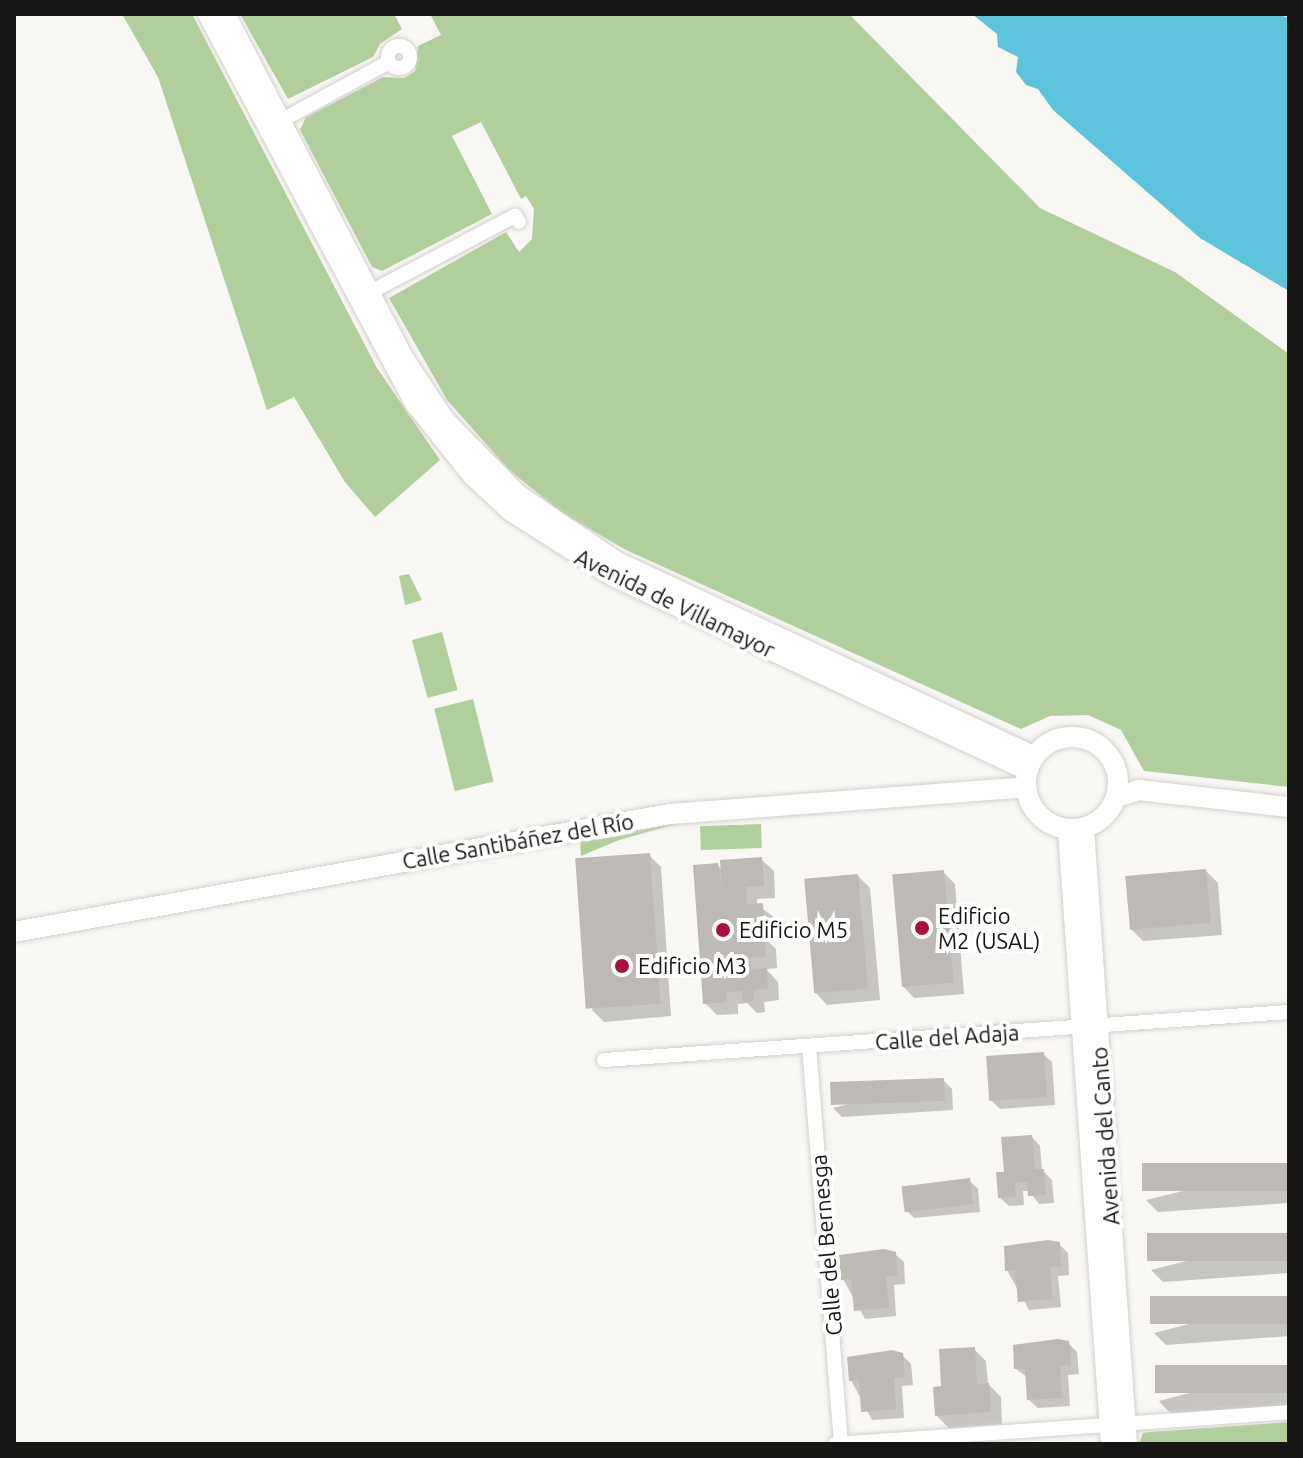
<!DOCTYPE html>
<html>
<head>
<meta charset="utf-8">
<style>
  body { margin:0 }
  #map { position:relative; width:1303px; height:1458px; overflow:hidden; background:#f9f7f3; font-family:Ubuntu,sans-serif }
  div>[style] { position:absolute }
  [style*='--x'] { left:calc(var(--x)*1px); top:calc(var(--y)*1px); width:calc(var(--w)*1px); rotate:calc(var(--a)*1deg) }
  .green>* { inset:0; background:#b0cf9c; transform-origin:0 0 }
  .water>* { inset:0; background:#5cc4da }
  .shadow>* { inset:0; background:#0003 }
  .building>* { inset:0; background:#bdbab6; transform-origin:0 0 }
  .roads { filter:drop-shadow(0 0 2px #d1d0cb) drop-shadow(0 0 2px #d1d0cb) }
  .street>* { height:14px; margin:-7px; padding:0 7px; transform-origin:7px; border-radius:7px; background:#fff }
  .street>.ring { margin:-7px; padding:0; box-sizing:content-box; background:none; border:14px solid #fff; border-radius:50% }
  .secondary>* { height:20px; margin:-10px; padding:0 10px; transform-origin:10px; border-radius:10px; background:#fff }
  .secondary>.ring { margin:-10px; padding:0; box-sizing:content-box; background:none; border:20px solid #fff; border-radius:50% }
  .dots>* { width:22px; height:22px; translate:-50% -50%; box-sizing:border-box; border:4px solid #fff; border-radius:50% }
  span { translate:-50% -50%; white-space:nowrap; text-align:center; line-height:1.15; -webkit-text-stroke:8px #fff; paint-order:stroke }
  .street-label { font-size:22px; color:#181716 }
  .poi-label { font-size:22px; color:#181716 }
  .left { translate:0 -50%; text-align:left }
  .frame { position:absolute; inset:0; border:16px solid #181716; pointer-events:none }
</style>
</head>
<body>
<div id="map">
  <div class="green">
    <div style="clip-path:polygon(122px 14px,192px 14px,377px 368px,440px 460px,375px 517px,345px 482px,294px 397px,267px 410px,158px 77px)"></div>
    <div style="clip-path:polygon(240px 14px,394px 14px,402px 29px,380px 44px,373px 57px,288px 99px)"></div>
    <div style="clip-path:polygon(430px 14px,849px 14px,1040px 208px,1175px 272px,1289px 354px,1289px 787px,1144px 771px,1121px 730px,1088px 715px,1050px 716px,1021px 729px,626px 550px,562px 513px,509px 470px,447px 400px,389px 298px,506px 232px,519px 252px,532px 239px,534px 209px,526px 196px,521px 199px,481px 122px,452px 136px,492px 214px,382px 271px,372px 267px,300px 130px,306px 117px,383px 77px,404px 78px,415px 71px,418px 46px,441px 35px)"></div>
    <div style="clip-path:polygon(409px 574px,422px 600px,405px 605px,399px 576px)"></div>
    <div style="left:442px;top:632px;width:60px;height:31px;rotate:75deg"></div>
    <div style="left:473px;top:699px;width:85px;height:40px;rotate:76deg"></div>
    <div style="clip-path:polygon(679px 823px,619px 840px,581px 856px,580px 840px)"></div>
    <div style="left:761px;top:824px;width:24px;height:61px;rotate:88deg"></div>
    <div style="clip-path:polygon(1289px 1422px,1289px 1444px,1139px 1444px,1143px 1433px,1149px 1432px)"></div>
  </div>
  <div class="water">
    <div style="clip-path:polygon(972px 14px,1276px 14px,1289px 18px,1289px 291px,1200px 238px,1053px 110px,1038px 89px,1026px 85px,1016px 72px,1018px 57px,998px 47px,997px 34px)"></div>
  </div>
  <div class="shadow">
    <div style="clip-path:polygon(649px 855px,661px 867px,671px 1016px,604px 1022px,592px 1010px)"></div>
    <div style="clip-path:polygon(761px 859px,774px 871px,775px 898px,757px 899px,757px 905px,774px 917px,775px 936px,763px 937px,776px 949px,777px 968px,766px 969px,778px 982px,779px 1000px,764px 1002px,765px 1012px,757px 1013px,747px 1003px,738px 1004px,738px 1014px,717px 1015px,705px 1003px,717px 865px,723px 871px)"></div>
    <div style="clip-path:polygon(1206px 871px,1218px 883px,1222px 935px,1143px 941px,1131px 929px)"></div>
    <div style="clip-path:polygon(943px 872px,955px 884px,964px 994px,914px 998px,902px 985px)"></div>
    <div style="clip-path:polygon(858px 876px,870px 888px,880px 1000px,827px 1005px,815px 992px)"></div>
    <div style="clip-path:polygon(1043px 1054px,1052px 1062px,1055px 1105px,1000px 1109px,991px 1100px)"></div>
    <div style="clip-path:polygon(943px 1080px,952px 1089px,953px 1110px,842px 1117px,833px 1108px)"></div>
    <div style="clip-path:polygon(1032px 1137px,1040px 1146px,1042px 1170px,1052px 1180px,1054px 1203px,1039px 1204px,1029px 1191px,1023px 1191px,1024px 1205px,1009px 1206px,1000px 1198px,1006px 1173px)"></div>
    <div style="clip-path:polygon(1289px 1165px,1289px 1203px,1158px 1212px,1146px 1200px)"></div>
    <div style="clip-path:polygon(969px 1180px,978px 1189px,980px 1212px,914px 1218px,905px 1209px)"></div>
    <div style="clip-path:polygon(1289px 1235px,1289px 1273px,1163px 1282px,1151px 1270px)"></div>
    <div style="clip-path:polygon(1059px 1244px,1068px 1253px,1069px 1275px,1058px 1276px,1061px 1307px,1029px 1310px,1007px 1270px)"></div>
    <div style="clip-path:polygon(895px 1254px,904px 1262px,905px 1284px,894px 1285px,896px 1316px,865px 1319px,843px 1279px)"></div>
    <div style="clip-path:polygon(1289px 1298px,1289px 1336px,1166px 1345px,1154px 1333px)"></div>
    <div style="clip-path:polygon(1068px 1343px,1077px 1352px,1079px 1374px,1068px 1375px,1070px 1406px,1038px 1408px,1029px 1400px,1027px 1377px,1016px 1369px)"></div>
    <div style="clip-path:polygon(974px 1349px,986px 1361px,988px 1384px,1001px 1397px,1002px 1424px,949px 1428px,937px 1416px,943px 1388px)"></div>
    <div style="clip-path:polygon(902px 1355px,911px 1364px,913px 1385px,902px 1386px,904px 1418px,872px 1420px,851px 1380px)"></div>
    <div style="clip-path:polygon(1289px 1367px,1289px 1405px,1171px 1414px,1159px 1401px)"></div>
  </div>
  <div class="building">
    <div style="left:650px;top:853px;width:151px;height:75px;rotate:86deg"></div>
    <div style="clip-path:polygon(762px 857px,764px 886px,746px 887px,747px 904px,763px 903px,764px 925px,748px 925px,749px 936px,765px 935px,766px 957px,750px 958px,751px 969px,767px 968px,768px 989px,753px 990px,754px 1001px,743px 1002px,742px 991px,726px 992px,727px 1002px,703px 1004px,693px 865px,718px 863px,722px 889px,720px 860px)"></div>
    <div style="left:1206px;top:869px;width:54px;height:81px;rotate:85deg"></div>
    <div style="left:944px;top:870px;width:113px;height:52px;rotate:85deg"></div>
    <div style="left:858px;top:874px;width:115px;height:54px;rotate:85deg"></div>
    <div style="left:1044px;top:1052px;width:45px;height:58px;rotate:86deg"></div>
    <div style="left:944px;top:1078px;width:23px;height:114px;rotate:88deg"></div>
    <div style="clip-path:polygon(1032px 1135px,1035px 1169px,1044px 1169px,1046px 1195px,1028px 1196px,1027px 1182px,1015px 1183px,1016px 1197px,998px 1198px,996px 1172px,1004px 1172px,1001px 1137px)"></div>
    <div style="left:1289px;top:1163px;width:28px;height:147px;rotate:90deg"></div>
    <div style="left:970px;top:1178px;width:26px;height:69px;rotate:83deg"></div>
    <div style="left:1289px;top:1233px;width:28px;height:142px;rotate:90deg"></div>
    <div style="clip-path:polygon(1048px 1240px,1060px 1242px,1061px 1267px,1050px 1267px,1053px 1299px,1018px 1302px,1015px 1270px,1005px 1271px,1004px 1246px)"></div>
    <div style="clip-path:polygon(884px 1249px,896px 1252px,897px 1276px,886px 1277px,889px 1308px,854px 1311px,851px 1279px,841px 1280px,839px 1255px)"></div>
    <div style="left:1289px;top:1296px;width:28px;height:139px;rotate:90deg"></div>
    <div style="clip-path:polygon(1058px 1339px,1069px 1341px,1071px 1365px,1060px 1366px,1062px 1398px,1027px 1400px,1025px 1369px,1014px 1369px,1013px 1345px)"></div>
    <div style="clip-path:polygon(975px 1347px,977px 1384px,989px 1383px,991px 1412px,935px 1416px,933px 1387px,941px 1386px,939px 1349px)"></div>
    <div style="clip-path:polygon(892px 1350px,903px 1353px,905px 1377px,894px 1378px,896px 1409px,861px 1412px,859px 1380px,849px 1381px,847px 1357px)"></div>
    <div style="left:1289px;top:1365px;width:28px;height:134px;rotate:90deg"></div>
  </div>
  <div class="roads">
    <div class="street">
      <div class="ring" style="left:388px;top:46px;width:8px;height:8px"></div>
      <div style="--x:273;--y:125;--w:132;--a:-28.5"></div>
      <div style="--x:363;--y:296;--w:172;--a:-27.8"></div>
      <div style="--x:515;--y:216;--w:7;--a:56"></div>
      <div style="--x:809;--y:1046;--w:399;--a:85.4"></div>
      <div style="--x:604;--y:1060;--w:687;--a:-4.01"></div>
      <div style="--x:835;--y:1444;--w:455;--a:-4"></div>
    </div>
    <div class="secondary">
      <div style="--x:208;--y:14;--w:441;--a:62"></div>
      <div style="--x:415;--y:403;--w:93;--a:51.5"></div>
      <div style="--x:473;--y:476;--w:52;--a:42.6"></div>
      <div style="--x:511;--y:511;--w:121;--a:32.5"></div>
      <div style="--x:613;--y:576;--w:458;--a:25.1"></div>
      <div style="--x:225;--y:14;--w:385;--a:62.6"></div>
      <div style="--x:402;--y:356;--w:78;--a:56.5"></div>
      <div style="--x:445;--y:421;--w:104;--a:45.4"></div>
      <div style="--x:518;--y:495;--w:117;--a:34.2"></div>
      <div style="--x:615;--y:561;--w:462;--a:25"></div>
      <div class="ring" style="left:1026px;top:737px;width:72px;height:72px"></div>
      <div style="--x:1117;--y:797;--w:23;--a:-18"></div>
      <div style="--x:1139;--y:790;--w:151;--a:6.5"></div>
      <div style="--x:1084;--y:829;--w:617;--a:86"></div>
      <div style="--x:1068;--y:830;--w:616;--a:85.99"></div>
      <div style="--x:14;--y:932;--w:667;--a:-10.2"></div>
      <div style="--x:670;--y:814;--w:357;--a:-4.3"></div>
    </div>
  </div>
  <div class="dots">
    <div style="left:922px;top:928px;background:#a71141"></div>
    <div style="left:723px;top:930px;background:#a71141"></div>
    <div style="left:622px;top:966px;background:#a71141"></div>
  </div>
  <div class="street-label">
    <span style="left:675px;top:603px;rotate:26deg">Avenida de Villamayor</span>
    <span style="left:518px;top:841px;rotate:-10deg">Calle Santibáñez del Río</span>
    <span style="left:947px;top:1037px;rotate:-4deg">Calle del Adaja</span>
    <span style="left:1105px;top:1136px;rotate:-94deg">Avenida del Canto</span>
    <span style="left:826px;top:1245px;rotate:-95deg">Calle del Bernesga</span>
  </div>
  <div class="poi-label">
    <span class="left" style="left:938px;top:928px">Edificio<br>M2 (USAL)</span>
    <span class="left" style="left:739px;top:930px">Edificio M5</span>
    <span class="left" style="left:638px;top:966px">Edificio M3</span>
  </div>
  <div class="frame"></div>
</div>
</body>
</html>
